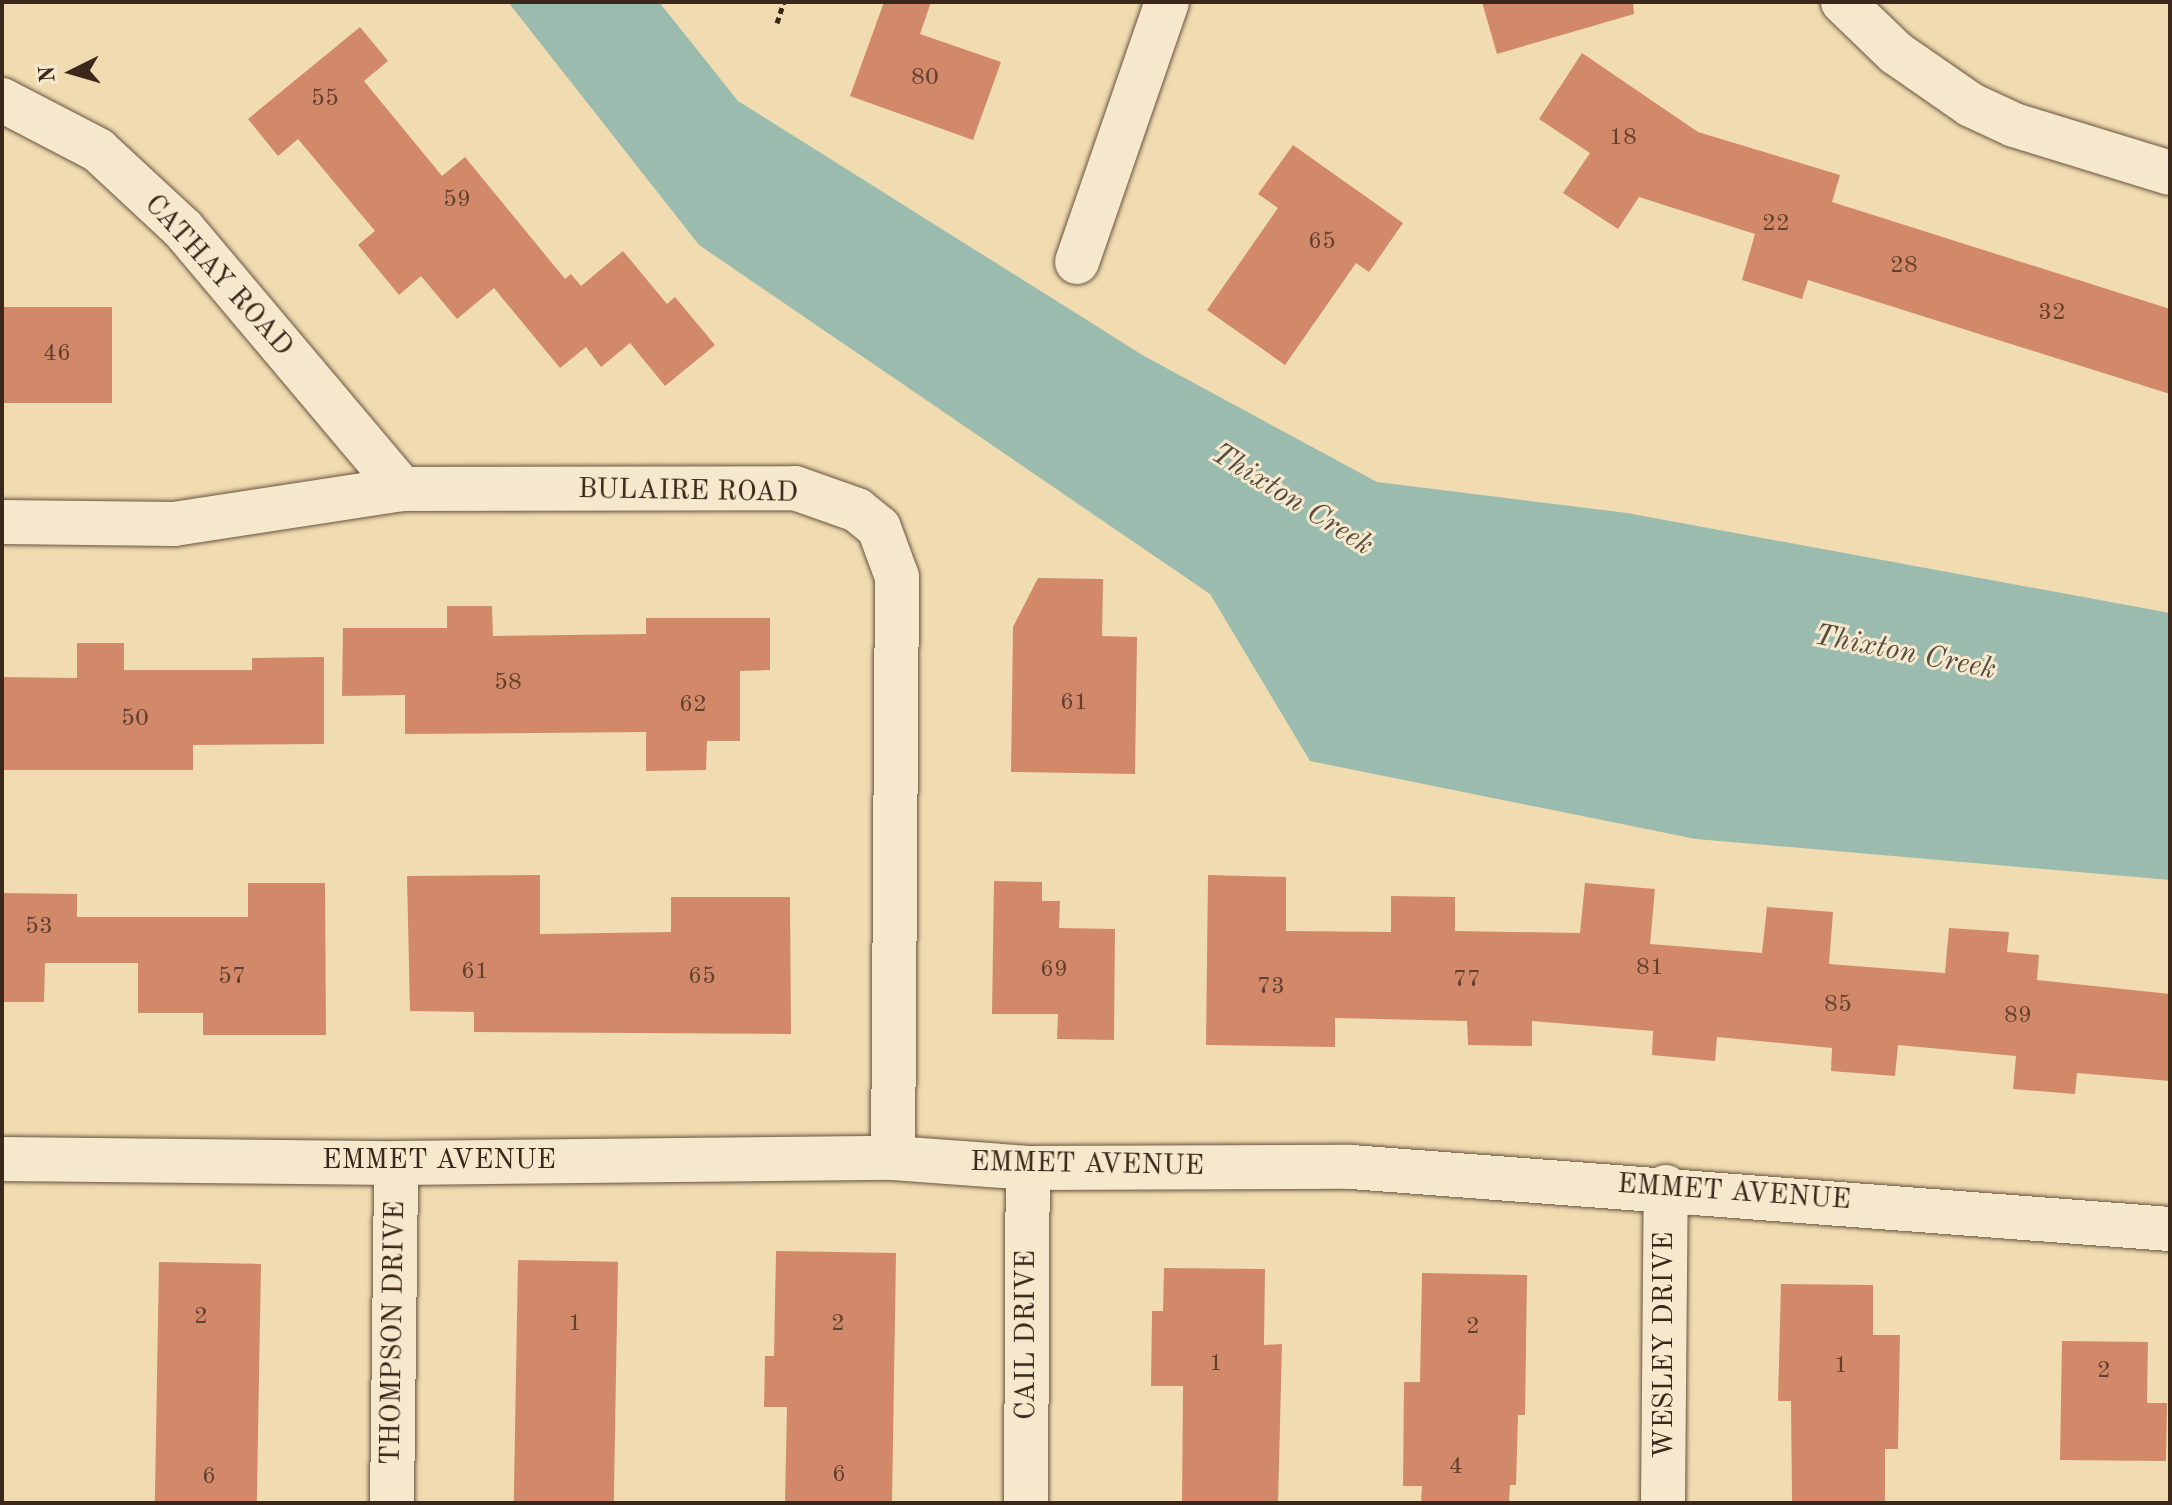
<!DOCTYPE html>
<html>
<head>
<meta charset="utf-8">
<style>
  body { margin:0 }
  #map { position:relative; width:2172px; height:1505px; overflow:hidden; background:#f0dcb0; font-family:"Old Standard TT",serif }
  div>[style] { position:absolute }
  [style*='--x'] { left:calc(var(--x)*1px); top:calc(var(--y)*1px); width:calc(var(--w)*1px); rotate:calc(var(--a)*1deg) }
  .water>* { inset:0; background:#9abbad }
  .building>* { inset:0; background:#d18969; transform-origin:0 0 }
  .path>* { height:5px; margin-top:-2.5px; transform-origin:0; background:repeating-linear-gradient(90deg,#3c271b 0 6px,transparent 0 10px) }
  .roads { filter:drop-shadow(0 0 2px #695440) drop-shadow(0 0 2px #695440) }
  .street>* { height:44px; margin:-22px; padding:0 22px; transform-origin:22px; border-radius:22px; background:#f5e8cc }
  span { translate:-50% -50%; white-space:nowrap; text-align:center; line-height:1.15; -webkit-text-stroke:6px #f5e8cc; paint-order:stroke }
  .number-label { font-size:24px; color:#61402e }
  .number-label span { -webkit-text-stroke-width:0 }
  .street-label { font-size:28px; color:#3c271b }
  .water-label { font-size:30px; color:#544c40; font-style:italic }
  .frame { position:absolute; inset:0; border:4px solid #3c271b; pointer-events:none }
  .north { position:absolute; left:32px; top:32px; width:80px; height:80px; -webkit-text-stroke:6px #f5e8cc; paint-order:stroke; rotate:265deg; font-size:22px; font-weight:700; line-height:32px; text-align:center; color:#3c271b }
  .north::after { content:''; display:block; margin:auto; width:28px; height:36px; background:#3c271b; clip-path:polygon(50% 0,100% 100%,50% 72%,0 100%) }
</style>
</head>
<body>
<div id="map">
  <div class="water">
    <div style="clip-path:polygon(508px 2px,659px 2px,738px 101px,1144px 356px,1377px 482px,1627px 513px,2170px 613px,2170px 880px,1696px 839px,1310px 761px,1210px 594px,699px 245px)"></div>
  </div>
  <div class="building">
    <div style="clip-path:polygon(884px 2px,931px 2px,920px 34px,1001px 62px,973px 140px,850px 96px)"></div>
    <div style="clip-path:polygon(1482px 2px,1633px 2px,1634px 14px,1497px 54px)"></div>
    <div style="clip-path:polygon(360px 27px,388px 61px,364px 81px,442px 176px,465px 157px,565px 279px,571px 274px,581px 286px,623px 251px,667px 304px,675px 297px,715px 345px,665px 386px,630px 343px,601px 367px,586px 347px,560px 368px,494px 288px,457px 319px,421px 276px,399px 295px,358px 245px,375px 231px,298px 139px,278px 156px,248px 119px)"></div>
    <div style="clip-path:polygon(1582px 53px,1698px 132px,1840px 175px,1832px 202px,2170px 309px,2170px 394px,1808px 280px,1802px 299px,1742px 280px,1755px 234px,1639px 197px,1618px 229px,1563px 193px,1590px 153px,1539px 119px)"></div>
    <div style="clip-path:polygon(1293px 145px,1403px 223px,1369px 272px,1356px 263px,1285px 365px,1207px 310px,1278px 208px,1258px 194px)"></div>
    <div style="left:112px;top:307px;width:96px;height:110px;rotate:90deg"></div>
    <div style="clip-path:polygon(1038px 578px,1103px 579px,1102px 636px,1137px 637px,1135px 774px,1011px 772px,1013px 627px)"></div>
    <div style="clip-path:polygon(447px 606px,492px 606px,493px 636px,646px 634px,646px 618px,770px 618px,770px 670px,740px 671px,740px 741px,707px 741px,706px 770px,646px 771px,646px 732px,405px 734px,405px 695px,342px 696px,343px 628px,447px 628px)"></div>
    <div style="clip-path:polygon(77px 643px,124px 643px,124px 670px,252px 670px,252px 658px,324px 657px,324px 744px,193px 745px,193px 770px,2px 770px,2px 677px,77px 678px)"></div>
    <div style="clip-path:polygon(540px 875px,540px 934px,671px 932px,671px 897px,790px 897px,791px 1034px,474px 1032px,474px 1012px,410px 1011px,407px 876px)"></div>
    <div style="clip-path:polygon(1208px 875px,1286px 877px,1286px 931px,1391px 932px,1391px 896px,1455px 897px,1455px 931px,1580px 933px,1585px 883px,1655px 889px,1650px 944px,1762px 953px,1767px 907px,1833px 912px,1829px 964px,1945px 973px,1949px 928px,2009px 932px,2007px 952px,2039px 955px,2037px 980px,2170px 994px,2170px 1081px,2077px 1073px,2075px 1094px,2013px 1089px,2016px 1056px,1898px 1045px,1895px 1076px,1831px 1071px,1832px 1048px,1717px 1037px,1715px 1061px,1652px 1055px,1653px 1031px,1532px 1021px,1532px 1046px,1468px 1045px,1467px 1021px,1335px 1018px,1335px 1047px,1206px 1045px)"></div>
    <div style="clip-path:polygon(994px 881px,1042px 882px,1042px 901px,1060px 901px,1059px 928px,1115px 929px,1114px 1040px,1057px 1039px,1058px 1014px,992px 1014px)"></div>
    <div style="clip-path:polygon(248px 883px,325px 883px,326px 1035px,203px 1035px,203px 1013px,138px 1013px,138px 963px,45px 963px,44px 1002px,2px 1002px,2px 893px,77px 894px,77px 917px,248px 917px)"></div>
    <div style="clip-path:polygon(776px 1251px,896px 1253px,892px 1503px,785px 1503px,787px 1407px,764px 1407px,765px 1356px,774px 1356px)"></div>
    <div style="left:518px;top:1260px;width:100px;height:243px;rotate:1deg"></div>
    <div style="left:159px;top:1262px;width:102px;height:241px;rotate:1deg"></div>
    <div style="clip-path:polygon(1164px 1268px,1265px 1269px,1264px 1345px,1282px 1344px,1278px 1503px,1182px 1503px,1183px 1386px,1151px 1386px,1152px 1311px,1163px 1311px)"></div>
    <div style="clip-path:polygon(1422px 1273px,1527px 1275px,1525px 1415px,1518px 1415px,1516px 1485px,1510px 1485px,1509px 1503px,1421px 1503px,1422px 1486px,1403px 1486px,1404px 1382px,1420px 1382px)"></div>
    <div style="clip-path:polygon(1781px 1284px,1873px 1285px,1873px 1335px,1900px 1335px,1898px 1449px,1885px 1449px,1885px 1503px,1792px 1503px,1791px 1401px,1778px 1401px)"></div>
    <div style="clip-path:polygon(2062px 1341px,2148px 1342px,2147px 1403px,2167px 1403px,2166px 1461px,2060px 1460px)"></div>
  </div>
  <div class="path">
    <div style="--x:777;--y:23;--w:22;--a:-72"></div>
  </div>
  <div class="roads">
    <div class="street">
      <div style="--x:1843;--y:2;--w:74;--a:43.9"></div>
      <div style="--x:1896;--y:53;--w:91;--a:34.7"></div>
      <div style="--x:1971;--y:105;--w:47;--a:24.9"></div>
      <div style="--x:2014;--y:125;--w:163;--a:17.1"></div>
      <div style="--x:2;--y:100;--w:108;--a:27.5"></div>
      <div style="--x:98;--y:150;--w:116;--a:42.9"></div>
      <div style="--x:183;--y:229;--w:340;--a:49.9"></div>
      <div style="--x:1077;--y:262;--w:275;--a:-70.9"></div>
      <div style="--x:2;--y:522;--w:172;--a:0.7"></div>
      <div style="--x:174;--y:524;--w:231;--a:-8.7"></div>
      <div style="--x:402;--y:489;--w:393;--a:-0.1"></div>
      <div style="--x:795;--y:488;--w:66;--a:19.5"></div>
      <div style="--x:857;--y:510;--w:28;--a:39"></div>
      <div style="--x:879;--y:528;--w:52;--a:69.8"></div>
      <div style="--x:897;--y:577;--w:581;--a:90.39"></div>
      <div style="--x:2;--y:1159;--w:394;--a:0.6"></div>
      <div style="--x:396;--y:1163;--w:497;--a:-0.6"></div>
      <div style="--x:893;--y:1158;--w:135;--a:4.2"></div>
      <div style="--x:1028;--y:1168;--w:323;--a:-0.2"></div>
      <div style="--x:1351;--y:1167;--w:821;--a:4.33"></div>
      <div style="--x:392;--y:1503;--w:340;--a:-89.3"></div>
      <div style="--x:1026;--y:1503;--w:335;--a:-89.7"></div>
      <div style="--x:1663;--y:1503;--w:316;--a:-89.5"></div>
    </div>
  </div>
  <div class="number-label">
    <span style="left:925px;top:79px">80</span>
    <span style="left:325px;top:100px">55</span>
    <span style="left:1623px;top:139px">18</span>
    <span style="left:457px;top:201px">59</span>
    <span style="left:1776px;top:225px">22</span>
    <span style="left:1322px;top:243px">65</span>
    <span style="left:1904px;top:267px">28</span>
    <span style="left:2052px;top:314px">32</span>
    <span style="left:57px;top:355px">46</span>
    <span style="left:508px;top:684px">58</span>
    <span style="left:1074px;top:704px">61</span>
    <span style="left:693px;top:706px">62</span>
    <span style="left:135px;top:720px">50</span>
    <span style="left:39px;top:928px">53</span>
    <span style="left:1650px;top:969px">81</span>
    <span style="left:1054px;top:971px">69</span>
    <span style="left:475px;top:973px">61</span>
    <span style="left:232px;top:978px">57</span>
    <span style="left:702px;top:978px">65</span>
    <span style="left:1467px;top:981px">77</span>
    <span style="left:1271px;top:988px">73</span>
    <span style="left:1838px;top:1006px">85</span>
    <span style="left:2018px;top:1017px">89</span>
    <span style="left:201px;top:1318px">2</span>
    <span style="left:575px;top:1325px">1</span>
    <span style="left:838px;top:1325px">2</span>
    <span style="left:1473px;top:1328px">2</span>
    <span style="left:1216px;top:1365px">1</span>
    <span style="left:1841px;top:1367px">1</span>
    <span style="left:2104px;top:1372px">2</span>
    <span style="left:1456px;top:1468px">4</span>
    <span style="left:839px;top:1476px">6</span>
    <span style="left:209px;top:1478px">6</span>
  </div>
  <div class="street-label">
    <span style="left:218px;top:276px;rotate:48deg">CATHAY ROAD</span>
    <span style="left:688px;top:492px;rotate:1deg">BULAIRE ROAD</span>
    <span style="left:439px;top:1161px">EMMET AVENUE</span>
    <span style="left:1087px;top:1165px;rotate:1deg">EMMET AVENUE</span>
    <span style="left:1734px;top:1193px;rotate:4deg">EMMET AVENUE</span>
    <span style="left:394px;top:1333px;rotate:-89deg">THOMPSON DRIVE</span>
    <span style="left:1027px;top:1335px;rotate:-90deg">CAIL DRIVE</span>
    <span style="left:1665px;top:1345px;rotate:-90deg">WESLEY DRIVE</span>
  </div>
  <div class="water-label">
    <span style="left:1292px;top:500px;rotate:32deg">Thixton Creek</span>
    <span style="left:1905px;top:653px;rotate:11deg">Thixton Creek</span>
  </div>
  <div class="frame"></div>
  <div class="north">N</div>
</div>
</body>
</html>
